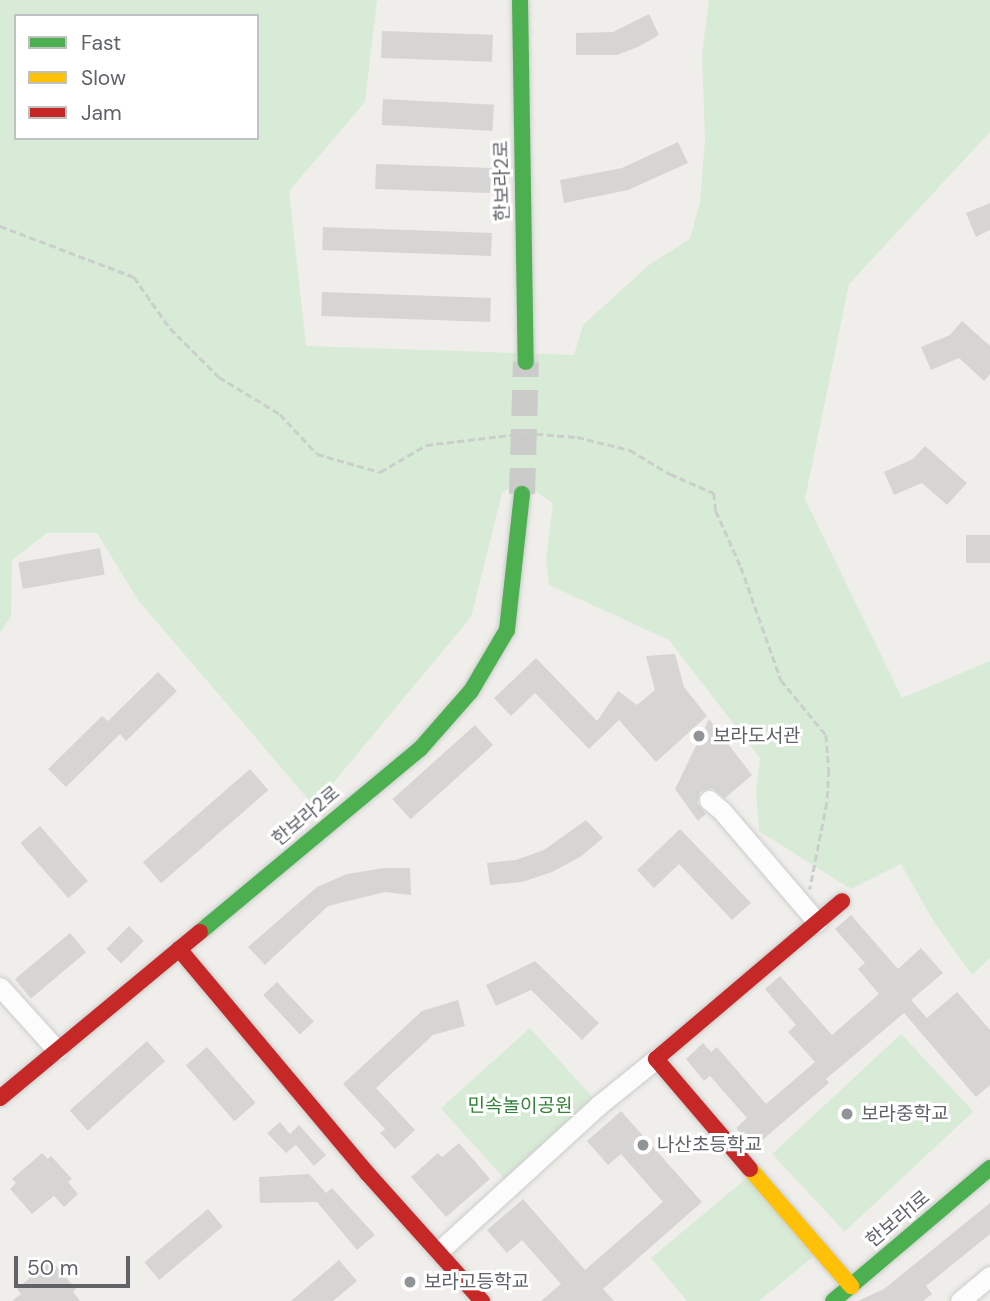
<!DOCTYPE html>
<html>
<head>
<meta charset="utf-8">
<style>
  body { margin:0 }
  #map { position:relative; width:990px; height:1301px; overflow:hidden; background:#efeeea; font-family:"DM Sans","Noto Sans KR",sans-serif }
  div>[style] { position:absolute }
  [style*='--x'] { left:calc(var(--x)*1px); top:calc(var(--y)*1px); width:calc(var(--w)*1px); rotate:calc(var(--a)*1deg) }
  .green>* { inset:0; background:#d8ebd6; transform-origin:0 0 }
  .building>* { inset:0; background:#d6d5d3; transform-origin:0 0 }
  .secondary-tunnel>* { height:26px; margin-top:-13px; transform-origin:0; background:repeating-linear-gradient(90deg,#cbcbca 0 26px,transparent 0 39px) }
  .path>* { height:2.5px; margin-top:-1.25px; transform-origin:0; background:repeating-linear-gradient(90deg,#cacfcc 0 7px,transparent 0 10.5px) }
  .roads { filter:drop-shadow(0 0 2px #cbcccc) drop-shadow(0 0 2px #cbcccc) }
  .street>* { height:19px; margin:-9.5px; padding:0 9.5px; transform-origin:9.5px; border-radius:9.5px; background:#fdfcfc }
  .fast>* { height:16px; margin:-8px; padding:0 8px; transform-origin:8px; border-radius:8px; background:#4caf50 }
  .slow>* { height:16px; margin:-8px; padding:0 8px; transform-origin:8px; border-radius:8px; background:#ffc107 }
  .jam>* { height:16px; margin:-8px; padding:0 8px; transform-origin:8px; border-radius:8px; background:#c62828 }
  .dots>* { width:19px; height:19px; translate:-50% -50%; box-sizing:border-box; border:4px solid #fff; border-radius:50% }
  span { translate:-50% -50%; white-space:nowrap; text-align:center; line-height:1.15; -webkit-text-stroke:6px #fff; paint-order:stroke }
  .street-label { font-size:19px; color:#5f6368 }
  .poi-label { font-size:19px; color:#5f6368 }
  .left { translate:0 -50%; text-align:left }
  .park-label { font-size:19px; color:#348238 }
  .legend { position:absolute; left:14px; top:14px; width:245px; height:126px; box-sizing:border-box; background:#fff; border:2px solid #bfc1c3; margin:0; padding:9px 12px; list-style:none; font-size:21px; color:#5f6368 }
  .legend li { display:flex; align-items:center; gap:14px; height:35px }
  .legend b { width:35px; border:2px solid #bfc1c3 }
  .scale { position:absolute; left:14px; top:1256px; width:116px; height:32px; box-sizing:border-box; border:4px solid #5f6368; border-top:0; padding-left:9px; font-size:21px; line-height:24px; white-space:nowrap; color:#5f6368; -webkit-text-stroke:5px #fff; paint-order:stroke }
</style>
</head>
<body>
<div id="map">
  <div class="green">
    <div style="clip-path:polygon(evenodd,0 0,377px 0,365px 102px,289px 191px,306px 346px,574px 355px,583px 325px,650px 264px,690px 239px,700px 202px,705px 140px,702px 55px,709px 0,990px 0,990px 132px,849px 284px,805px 499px,902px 698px,990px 661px,990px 958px,972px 975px,934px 922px,901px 864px,851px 889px,759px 831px,756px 792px,760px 758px,669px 640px,549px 585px,546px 559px,553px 503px,520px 481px,502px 493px,471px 617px,314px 806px,138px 600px,97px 533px,47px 533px,12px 560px,11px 616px,0 633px,0 0,16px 16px,257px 16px,257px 138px,16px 138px,16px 16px)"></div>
    <div style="left:530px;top:1028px;width:103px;height:120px;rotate:48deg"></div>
    <div style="left:901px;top:1034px;width:106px;height:176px;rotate:47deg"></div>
    <div style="clip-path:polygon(748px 1177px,814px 1256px,759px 1301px,687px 1301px,651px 1258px)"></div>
  </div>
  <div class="building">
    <div style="clip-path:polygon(649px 14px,659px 35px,638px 47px,617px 55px,576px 55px,576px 33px,613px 32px)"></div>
    <div style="left:382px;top:31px;width:111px;height:27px;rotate:2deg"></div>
    <div style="left:383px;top:99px;width:111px;height:26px;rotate:3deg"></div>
    <div style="clip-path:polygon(678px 142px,688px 163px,628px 190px,564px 203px,560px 180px,622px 168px)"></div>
    <div style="left:376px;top:164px;width:115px;height:25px;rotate:2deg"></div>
    <div style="clip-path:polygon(990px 203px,990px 230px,976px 237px,966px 213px)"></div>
    <div style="left:323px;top:227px;width:169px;height:23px;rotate:2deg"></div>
    <div style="left:322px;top:292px;width:169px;height:24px;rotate:2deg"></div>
    <div style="clip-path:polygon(962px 321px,990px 346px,990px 374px,984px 381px,959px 358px,931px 370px,921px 347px,950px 335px)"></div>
    <div style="clip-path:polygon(925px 446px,967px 483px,947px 505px,922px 483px,894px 495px,884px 472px,913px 459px)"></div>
    <div style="left:990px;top:535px;width:28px;height:24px;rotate:90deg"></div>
    <div style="left:100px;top:548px;width:27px;height:83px;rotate:80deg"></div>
    <div style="clip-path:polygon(675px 654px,684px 687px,707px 716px,656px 762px,619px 720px,589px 749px,535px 693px,511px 716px,494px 698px,536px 658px,597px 721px,618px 691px,637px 705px,655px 690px,646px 656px)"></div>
    <div style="clip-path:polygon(158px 672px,177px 691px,126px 741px,120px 734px,66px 787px,48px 769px,102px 716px,108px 721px)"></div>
    <div style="clip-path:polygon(709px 719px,752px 775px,725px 798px,712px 788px,700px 792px,697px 803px,706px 814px,698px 821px,675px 789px)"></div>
    <div style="left:475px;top:725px;width:27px;height:111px;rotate:48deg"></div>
    <div style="left:250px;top:769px;width:28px;height:142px;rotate:49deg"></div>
    <div style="clip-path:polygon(586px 820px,603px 838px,580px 857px,552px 872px,522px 882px,490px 885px,487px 863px,516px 860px,544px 850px)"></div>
    <div style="left:40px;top:826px;width:73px;height:26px;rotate:49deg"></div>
    <div style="clip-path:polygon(680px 829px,751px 903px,732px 920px,679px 864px,654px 888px,637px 870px)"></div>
    <div style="clip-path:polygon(384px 868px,410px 868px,411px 895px,385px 892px,328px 906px,265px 965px,248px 947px,317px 887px,347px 874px)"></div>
    <div style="clip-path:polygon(851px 915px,898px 969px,921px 948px,943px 973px,911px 1000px,927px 1018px,957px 992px,990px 1030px,990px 1085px,976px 1097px,904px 1013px,826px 1079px,829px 1083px,753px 1148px,736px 1128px,747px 1118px,710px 1076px,704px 1081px,686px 1059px,703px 1043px,711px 1052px,717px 1047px,766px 1104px,815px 1062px,788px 1032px,796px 1025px,765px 989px,780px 976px,832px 1035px,879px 994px,858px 969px,865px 963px,835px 929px)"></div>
    <div style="left:129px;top:926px;width:21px;height:32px;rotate:45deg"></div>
    <div style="left:70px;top:933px;width:25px;height:72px;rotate:50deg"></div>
    <div style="clip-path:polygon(535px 961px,599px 1023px,582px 1040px,531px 990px,496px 1006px,486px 985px)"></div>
    <div style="left:277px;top:982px;width:54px;height:19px;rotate:47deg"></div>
    <div style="clip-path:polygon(458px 1000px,465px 1026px,433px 1035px,376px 1088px,415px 1130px,395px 1149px,380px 1133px,385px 1129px,343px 1084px,422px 1011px)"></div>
    <div style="left:147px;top:1041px;width:27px;height:104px;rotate:48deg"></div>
    <div style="left:207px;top:1047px;width:74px;height:28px;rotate:49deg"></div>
    <div style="clip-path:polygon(621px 1111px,702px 1202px,603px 1289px,614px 1301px,541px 1301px,561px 1284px,522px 1240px,507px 1253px,487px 1230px,523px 1199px,585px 1270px,663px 1202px,621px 1154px,608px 1165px,587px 1141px)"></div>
    <div style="clip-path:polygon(280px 1122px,290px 1134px,299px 1125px,326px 1155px,314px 1166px,296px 1145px,286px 1153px,267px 1133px)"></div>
    <div style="clip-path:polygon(459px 1143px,490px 1179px,446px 1217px,411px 1177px,438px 1153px,442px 1157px)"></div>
    <div style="clip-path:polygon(42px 1153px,48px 1159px,51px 1156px,72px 1179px,68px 1182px,78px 1194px,64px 1207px,54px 1196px,32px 1214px,10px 1189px,16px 1183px,12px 1179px)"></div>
    <div style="clip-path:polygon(309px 1174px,326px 1193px,332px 1188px,375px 1235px,357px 1250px,317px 1202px,260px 1203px,259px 1177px)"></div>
    <div style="clip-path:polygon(990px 1203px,990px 1234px,926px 1286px,932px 1294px,923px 1301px,858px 1301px,884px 1289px)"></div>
    <div style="left:208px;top:1209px;width:23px;height:83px;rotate:50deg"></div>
    <div style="clip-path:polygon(339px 1260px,357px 1281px,333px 1301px,291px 1301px)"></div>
    <div style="clip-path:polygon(47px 1263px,52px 1269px,56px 1266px,76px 1289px,73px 1292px,80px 1301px,12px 1301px,21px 1294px,17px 1289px)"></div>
  </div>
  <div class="secondary-tunnel">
    <div style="--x:522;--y:494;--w:132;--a:-88.3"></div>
  </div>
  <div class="path">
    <div style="--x:0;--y:226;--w:143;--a:20.8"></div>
    <div style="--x:134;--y:277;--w:62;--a:54.8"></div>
    <div style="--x:170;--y:328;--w:69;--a:45"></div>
    <div style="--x:219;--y:377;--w:71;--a:31.2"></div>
    <div style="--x:280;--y:414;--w:54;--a:47.2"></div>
    <div style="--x:317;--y:454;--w:66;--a:15.9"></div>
    <div style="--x:380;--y:472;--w:53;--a:-30.4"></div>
    <div style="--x:426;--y:445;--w:101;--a:-6.8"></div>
    <div style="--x:526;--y:433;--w:51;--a:4.5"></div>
    <div style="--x:577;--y:437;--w:55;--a:13.8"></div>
    <div style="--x:630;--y:450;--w:47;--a:31"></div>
    <div style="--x:670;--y:474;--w:48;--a:23.4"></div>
    <div style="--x:714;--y:493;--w:18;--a:84"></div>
    <div style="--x:716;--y:511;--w:61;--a:65.9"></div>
    <div style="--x:741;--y:567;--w:120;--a:70.5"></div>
    <div style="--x:781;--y:680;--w:71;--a:50.7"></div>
    <div style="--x:826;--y:735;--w:35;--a:85"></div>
    <div style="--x:829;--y:770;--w:33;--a:93"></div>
    <div style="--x:827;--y:803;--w:88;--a:101.2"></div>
  </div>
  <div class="roads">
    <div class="street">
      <div style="--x:709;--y:800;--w:17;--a:40"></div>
      <div style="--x:722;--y:811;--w:146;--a:49.4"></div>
      <div style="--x:0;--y:987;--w:85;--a:47.9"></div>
      <div style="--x:439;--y:1251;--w:217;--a:-42.4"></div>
      <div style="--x:599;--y:1105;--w:73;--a:-38.9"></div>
      <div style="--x:960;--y:1301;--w:39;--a:-40"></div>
    </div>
    <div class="fast">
      <div style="--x:520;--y:0;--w:362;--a:89.1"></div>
      <div style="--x:200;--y:932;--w:286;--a:-39.8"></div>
      <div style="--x:420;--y:749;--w:77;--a:-48.7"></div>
      <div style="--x:471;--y:691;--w:71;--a:-59.5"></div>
      <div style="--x:507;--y:630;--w:137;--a:-83.7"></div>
      <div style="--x:833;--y:1301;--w:206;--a:-40.3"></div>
    </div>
    <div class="slow">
      <div style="--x:750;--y:1169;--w:155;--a:49.2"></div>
    </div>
    <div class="jam">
      <div style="--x:179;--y:949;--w:294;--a:50"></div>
      <div style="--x:368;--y:1174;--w:171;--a:48.1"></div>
      <div style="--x:0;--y:1098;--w:260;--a:-39.7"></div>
      <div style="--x:750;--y:1169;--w:145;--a:-130.5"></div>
      <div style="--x:656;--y:1059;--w:244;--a:-40.3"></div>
    </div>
  </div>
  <div class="dots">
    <div style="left:699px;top:736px;background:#919496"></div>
    <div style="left:847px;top:1114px;background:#919496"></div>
    <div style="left:643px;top:1145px;background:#919496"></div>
    <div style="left:410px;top:1282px;background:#919496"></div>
  </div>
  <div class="street-label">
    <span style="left:502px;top:181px;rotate:-91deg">한보라2로</span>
    <span style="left:306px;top:816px;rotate:-40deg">한보라2로</span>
    <span style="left:898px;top:1219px;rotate:-40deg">한보라1로</span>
  </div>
  <div class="poi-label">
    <span class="left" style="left:713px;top:736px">보라도서관</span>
    <span class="left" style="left:861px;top:1114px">보라중학교</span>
    <span class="left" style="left:657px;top:1145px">나산초등학교</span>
    <span class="left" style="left:424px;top:1282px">보라고등학교</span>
  </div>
  <div class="park-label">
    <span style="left:520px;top:1106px">민속놀이공원</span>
  </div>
  <ul class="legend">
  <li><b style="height:9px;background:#4caf50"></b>Fast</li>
  <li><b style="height:9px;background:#ffc107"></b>Slow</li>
  <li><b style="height:9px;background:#c62828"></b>Jam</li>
  </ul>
  <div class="scale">50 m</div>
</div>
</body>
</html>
